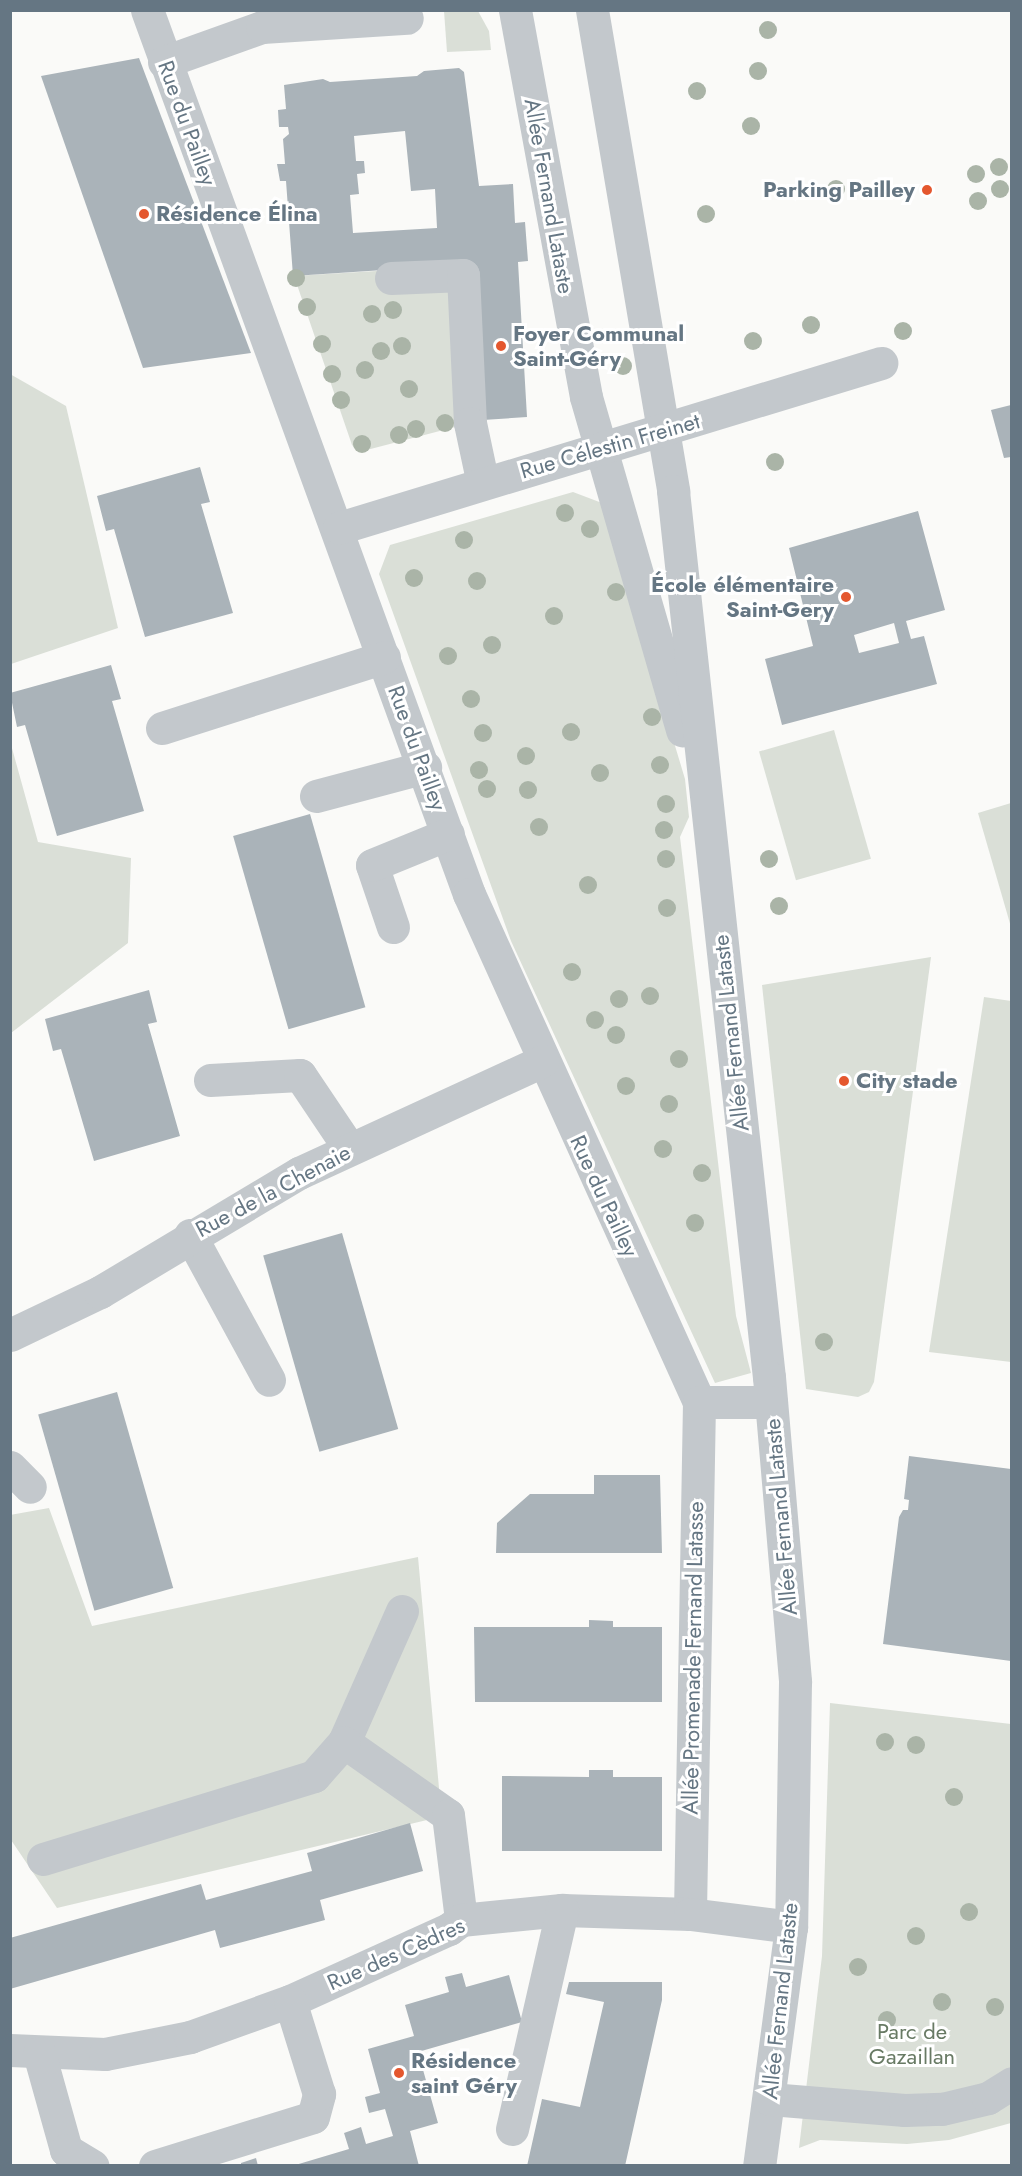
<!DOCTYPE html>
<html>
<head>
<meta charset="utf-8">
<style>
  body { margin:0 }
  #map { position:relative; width:1022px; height:2176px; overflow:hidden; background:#fafaf8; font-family:Jost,sans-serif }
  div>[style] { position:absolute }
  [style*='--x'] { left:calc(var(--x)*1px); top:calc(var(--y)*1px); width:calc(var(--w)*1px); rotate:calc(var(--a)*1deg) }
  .green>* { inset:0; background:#dadfd7; transform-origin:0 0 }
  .building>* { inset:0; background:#aab3b9; transform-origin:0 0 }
  .minor>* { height:33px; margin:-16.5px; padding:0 16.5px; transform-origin:16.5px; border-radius:16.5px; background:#c3c8cc }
  .trees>* { width:18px; height:18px; margin:-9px; border-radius:50%; background:#aab4a7 }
  .dots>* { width:16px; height:16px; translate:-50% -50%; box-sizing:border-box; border:3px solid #fff; border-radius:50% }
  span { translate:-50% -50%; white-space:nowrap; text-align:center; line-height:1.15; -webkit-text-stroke:6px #fff; paint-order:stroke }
  .street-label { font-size:22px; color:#657683 }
  .poi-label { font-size:22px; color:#657683; font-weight:700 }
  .right { translate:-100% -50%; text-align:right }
  .left { translate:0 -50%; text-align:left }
  .park-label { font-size:22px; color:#687a64 }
  .frame { position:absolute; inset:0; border:12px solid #657683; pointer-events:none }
</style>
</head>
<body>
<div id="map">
  <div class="green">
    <div style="clip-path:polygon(444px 11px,478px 11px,489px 31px,491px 50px,447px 52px)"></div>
    <div style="clip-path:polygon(475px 265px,482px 420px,359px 452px,352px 445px,294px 276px)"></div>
    <div style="clip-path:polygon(10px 374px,66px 406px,118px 628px,11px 664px)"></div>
    <div style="clip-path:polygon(573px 492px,602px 503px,685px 779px,689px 817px,680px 837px,736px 1316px,751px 1373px,715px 1383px,511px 941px,379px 574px,390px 545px)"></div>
    <div style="left:834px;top:730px;width:134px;height:78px;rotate:74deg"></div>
    <div style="clip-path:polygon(10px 741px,38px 842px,131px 858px,128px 943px,11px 1033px)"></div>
    <div style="clip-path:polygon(1011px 803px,1012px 803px,1011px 927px,978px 813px)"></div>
    <div style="clip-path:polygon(931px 957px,874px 1382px,869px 1392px,858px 1397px,806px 1389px,762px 985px)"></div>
    <div style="clip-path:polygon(984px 997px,1011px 1001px,1011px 1362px,929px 1352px)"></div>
    <div style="clip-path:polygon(49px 1508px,92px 1626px,418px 1557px,441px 1810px,448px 1815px,57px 1908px,11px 1840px,10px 1515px)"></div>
    <div style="clip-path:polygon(830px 1703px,1011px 1724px,1011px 2123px,949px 2140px,907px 2144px,820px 2140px,799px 2148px,822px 1956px)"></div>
  </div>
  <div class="building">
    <div style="clip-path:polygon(139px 58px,251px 353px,143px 368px,41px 76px)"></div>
    <div style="clip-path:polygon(evenodd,459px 68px,464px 72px,479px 186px,513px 184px,515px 223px,525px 222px,528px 261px,518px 262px,527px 417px,483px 420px,474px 264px,293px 276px,286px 181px,280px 181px,277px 164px,285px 164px,283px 139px,289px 134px,288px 127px,279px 127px,278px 110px,286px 109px,284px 85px,323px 79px,330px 82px,417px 76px,424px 71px,459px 68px,405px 131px,411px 191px,435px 189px,437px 228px,353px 233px,350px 195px,359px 194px,357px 174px,365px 173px,364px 161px,356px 161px,354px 136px,405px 131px)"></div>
    <div style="clip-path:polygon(1011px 405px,1011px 457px,1004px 458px,991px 410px)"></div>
    <div style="clip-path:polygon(200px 467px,210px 502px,201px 504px,233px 613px,145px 637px,114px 529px,106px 531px,97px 496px)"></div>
    <div style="clip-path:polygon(evenodd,918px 511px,945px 610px,906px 621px,911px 639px,924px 636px,937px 684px,782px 725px,765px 659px,813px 646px,789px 548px,918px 511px,894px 623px,899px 643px,859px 653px,854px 635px,894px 623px)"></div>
    <div style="clip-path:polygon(111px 665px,121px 699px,112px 701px,144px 811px,57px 836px,25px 725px,17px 727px,10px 693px)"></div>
    <div style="left:310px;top:814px;width:201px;height:80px;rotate:74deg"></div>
    <div style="clip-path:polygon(149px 990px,157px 1022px,148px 1024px,180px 1136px,94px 1161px,61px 1049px,53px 1051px,45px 1019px)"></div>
    <div style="left:342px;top:1233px;width:204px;height:82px;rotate:74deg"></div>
    <div style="left:117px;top:1392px;width:204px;height:82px;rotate:74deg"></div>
    <div style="clip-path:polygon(909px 1456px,1011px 1469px,1011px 1661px,883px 1644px,899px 1517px,903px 1510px,908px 1510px,909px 1500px,904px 1499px)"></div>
    <div style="clip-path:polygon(594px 1475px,660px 1475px,662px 1553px,496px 1553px,497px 1523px,530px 1494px,594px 1494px)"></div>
    <div style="clip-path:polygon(589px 1620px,613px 1621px,613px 1627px,662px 1627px,662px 1702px,475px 1702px,474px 1627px,589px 1627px)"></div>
    <div style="clip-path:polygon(589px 1770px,613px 1770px,613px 1777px,662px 1777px,662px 1851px,502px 1851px,502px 1776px,589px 1777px)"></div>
    <div style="clip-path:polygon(410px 1823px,423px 1871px,320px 1900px,325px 1920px,220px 1948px,215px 1930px,10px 1989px,10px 1938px,201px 1884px,206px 1900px,312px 1871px,307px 1853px)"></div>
    <div style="clip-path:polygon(462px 1973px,466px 1987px,509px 1975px,522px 2022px,418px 2052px,438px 2123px,410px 2131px,419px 2166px,292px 2166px,349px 2149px,344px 2133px,361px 2127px,366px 2144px,393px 2136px,385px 2109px,369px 2113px,365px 2097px,380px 2093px,368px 2049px,414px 2036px,405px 2005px,449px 1992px,445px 1977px)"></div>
    <div style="clip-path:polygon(569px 1982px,662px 1982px,662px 2000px,625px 2166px,527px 2166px,542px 2099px,580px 2107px,604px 2002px,566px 1994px)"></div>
    <div style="clip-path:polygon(256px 2158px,258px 2166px,241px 2166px,241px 2163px)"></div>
  </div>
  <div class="minor">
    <div style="--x:147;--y:10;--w:941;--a:69.99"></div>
    <div style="--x:469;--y:894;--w:558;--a:65.64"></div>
    <div style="--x:699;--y:1402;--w:512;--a:91.01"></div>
    <div style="--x:515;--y:10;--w:393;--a:79.6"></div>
    <div style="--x:586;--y:397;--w:347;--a:73.9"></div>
    <div style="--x:592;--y:10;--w:488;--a:80.4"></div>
    <div style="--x:673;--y:491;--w:891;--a:83.82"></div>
    <div style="--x:769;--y:1377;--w:306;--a:85.1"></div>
    <div style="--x:795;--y:1682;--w:245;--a:90.9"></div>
    <div style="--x:791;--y:1927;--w:241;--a:97.6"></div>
    <div style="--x:164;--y:62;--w:104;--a:-19.7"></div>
    <div style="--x:262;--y:27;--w:145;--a:-3.6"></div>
    <div style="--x:391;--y:278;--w:72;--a:-2.4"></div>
    <div style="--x:463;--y:275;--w:148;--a:87.3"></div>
    <div style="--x:470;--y:423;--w:62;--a:78"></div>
    <div style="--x:339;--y:528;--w:567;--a:-16.93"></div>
    <div style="--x:162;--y:728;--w:233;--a:-17.7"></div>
    <div style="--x:316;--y:796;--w:113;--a:-14.9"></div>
    <div style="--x:393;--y:927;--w:65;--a:-108.7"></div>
    <div style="--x:372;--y:865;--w:82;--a:-22.2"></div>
    <div style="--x:210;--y:1080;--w:90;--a:-3.2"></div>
    <div style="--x:300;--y:1075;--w:88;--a:56.1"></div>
    <div style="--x:190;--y:1235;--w:165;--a:61.4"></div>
    <div style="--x:10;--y:1335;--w:100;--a:-25.5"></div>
    <div style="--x:100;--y:1292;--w:232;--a:-30.9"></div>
    <div style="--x:299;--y:1173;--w:268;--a:-24.7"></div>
    <div style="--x:699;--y:1402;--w:72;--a:0"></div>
    <div style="--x:10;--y:1467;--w:28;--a:45"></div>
    <div style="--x:402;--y:1611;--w:143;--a:113.9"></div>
    <div style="--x:344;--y:1742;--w:127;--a:35.1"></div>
    <div style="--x:448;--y:1815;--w:106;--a:82.9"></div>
    <div style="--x:43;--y:1859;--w:283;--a:-17"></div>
    <div style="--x:314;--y:1776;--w:45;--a:-48.6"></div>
    <div style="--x:10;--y:2050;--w:95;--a:2.4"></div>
    <div style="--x:105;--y:2054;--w:87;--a:-11.3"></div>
    <div style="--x:190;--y:2037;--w:106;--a:-19.8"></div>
    <div style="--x:290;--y:2001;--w:175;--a:-24.4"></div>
    <div style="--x:449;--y:1929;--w:15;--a:-37"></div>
    <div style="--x:461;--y:1920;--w:101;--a:-5.7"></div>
    <div style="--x:562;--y:1910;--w:128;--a:1.8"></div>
    <div style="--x:690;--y:1914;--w:102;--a:7.3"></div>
    <div style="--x:39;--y:2053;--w:101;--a:74.4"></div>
    <div style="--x:66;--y:2150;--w:31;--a:31"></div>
    <div style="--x:770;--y:2099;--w:135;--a:4.7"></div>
    <div style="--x:905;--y:2110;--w:37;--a:-2"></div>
    <div style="--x:942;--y:2109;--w:47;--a:-13.4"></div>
    <div style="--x:988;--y:2098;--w:28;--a:-32"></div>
    <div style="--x:512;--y:2129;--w:225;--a:-77.1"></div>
    <div style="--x:155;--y:2166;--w:165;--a:-17.2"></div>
    <div style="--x:313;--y:2117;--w:24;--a:-75"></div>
    <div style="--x:319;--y:2094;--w:97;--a:-107.3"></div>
  </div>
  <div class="trees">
    <div style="left:768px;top:30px"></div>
    <div style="left:758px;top:71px"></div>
    <div style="left:697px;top:91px"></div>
    <div style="left:751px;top:126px"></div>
    <div style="left:999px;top:167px"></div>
    <div style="left:976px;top:174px"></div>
    <div style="left:836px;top:189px"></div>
    <div style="left:1000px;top:189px"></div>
    <div style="left:978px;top:201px"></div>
    <div style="left:706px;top:214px"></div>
    <div style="left:296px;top:278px"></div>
    <div style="left:307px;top:307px"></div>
    <div style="left:393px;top:310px"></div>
    <div style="left:372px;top:314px"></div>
    <div style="left:811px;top:325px"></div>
    <div style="left:903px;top:331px"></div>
    <div style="left:753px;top:341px"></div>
    <div style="left:322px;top:344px"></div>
    <div style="left:402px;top:346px"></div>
    <div style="left:381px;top:351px"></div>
    <div style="left:623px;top:366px"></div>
    <div style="left:365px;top:370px"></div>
    <div style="left:332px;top:374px"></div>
    <div style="left:409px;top:389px"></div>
    <div style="left:341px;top:400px"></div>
    <div style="left:445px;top:423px"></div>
    <div style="left:416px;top:429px"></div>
    <div style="left:399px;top:435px"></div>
    <div style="left:362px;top:444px"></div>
    <div style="left:775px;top:462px"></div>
    <div style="left:565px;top:513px"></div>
    <div style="left:590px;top:529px"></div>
    <div style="left:464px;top:540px"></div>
    <div style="left:414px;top:578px"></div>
    <div style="left:477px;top:581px"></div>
    <div style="left:616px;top:592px"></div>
    <div style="left:554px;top:616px"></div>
    <div style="left:492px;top:645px"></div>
    <div style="left:448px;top:656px"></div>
    <div style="left:471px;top:699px"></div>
    <div style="left:652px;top:717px"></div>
    <div style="left:571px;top:732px"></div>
    <div style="left:483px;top:733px"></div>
    <div style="left:526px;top:756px"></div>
    <div style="left:660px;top:765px"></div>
    <div style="left:479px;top:770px"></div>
    <div style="left:600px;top:773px"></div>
    <div style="left:487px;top:789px"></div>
    <div style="left:528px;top:790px"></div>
    <div style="left:666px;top:804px"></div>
    <div style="left:539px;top:827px"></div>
    <div style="left:664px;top:830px"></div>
    <div style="left:666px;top:859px"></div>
    <div style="left:769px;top:859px"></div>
    <div style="left:588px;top:885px"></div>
    <div style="left:779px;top:906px"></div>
    <div style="left:667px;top:908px"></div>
    <div style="left:572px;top:972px"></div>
    <div style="left:650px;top:996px"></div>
    <div style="left:619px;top:999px"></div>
    <div style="left:595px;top:1020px"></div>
    <div style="left:616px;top:1035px"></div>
    <div style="left:679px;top:1059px"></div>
    <div style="left:626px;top:1086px"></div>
    <div style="left:669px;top:1104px"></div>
    <div style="left:663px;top:1149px"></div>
    <div style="left:702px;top:1173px"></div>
    <div style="left:695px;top:1223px"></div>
    <div style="left:824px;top:1342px"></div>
    <div style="left:885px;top:1742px"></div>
    <div style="left:916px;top:1745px"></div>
    <div style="left:954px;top:1797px"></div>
    <div style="left:969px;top:1912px"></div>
    <div style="left:916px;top:1936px"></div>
    <div style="left:858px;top:1967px"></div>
    <div style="left:942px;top:2002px"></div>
    <div style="left:995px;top:2007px"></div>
    <div style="left:887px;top:2020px"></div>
  </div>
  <div class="dots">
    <div style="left:927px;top:190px;background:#e4572e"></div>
    <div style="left:144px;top:214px;background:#e4572e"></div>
    <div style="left:501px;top:346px;background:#e4572e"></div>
    <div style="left:846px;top:597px;background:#e4572e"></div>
    <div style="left:844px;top:1081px;background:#e4572e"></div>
    <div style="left:399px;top:2073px;background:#e4572e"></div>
  </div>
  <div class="street-label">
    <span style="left:187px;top:123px;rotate:70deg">Rue du Pailley</span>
    <span style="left:549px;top:196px;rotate:80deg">Allée Fernand Lataste</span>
    <span style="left:610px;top:446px;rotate:-16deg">Rue Célestin Freinet</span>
    <span style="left:417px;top:748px;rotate:70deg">Rue du Pailley</span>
    <span style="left:731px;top:1033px;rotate:-96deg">Allée Fernand Lataste</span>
    <span style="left:273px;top:1191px;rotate:-28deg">Rue de la Chenaie</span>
    <span style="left:604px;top:1196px;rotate:65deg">Rue du Pailley</span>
    <span style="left:781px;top:1517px;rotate:-95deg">Allée Fernand Lataste</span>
    <span style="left:693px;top:1658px;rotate:-89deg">Allée Promenade Fernand Latasse</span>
    <span style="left:396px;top:1954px;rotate:-24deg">Rue des Cèdres</span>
    <span style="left:780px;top:2001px;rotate:-84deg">Allée Fernand Lataste</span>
  </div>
  <div class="poi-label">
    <span class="right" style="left:915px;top:190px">Parking Pailley</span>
    <span class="left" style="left:156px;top:214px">Résidence Élina</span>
    <span class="left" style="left:513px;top:346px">Foyer Communal<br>Saint-Géry</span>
    <span class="right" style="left:834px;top:597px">École élémentaire<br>Saint-Gery</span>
    <span class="left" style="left:856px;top:1081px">City stade</span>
    <span class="left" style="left:411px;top:2073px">Résidence<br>saint Géry</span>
  </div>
  <div class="park-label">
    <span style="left:912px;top:2044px">Parc de<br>Gazaillan</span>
  </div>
  <div class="frame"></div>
</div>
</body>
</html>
